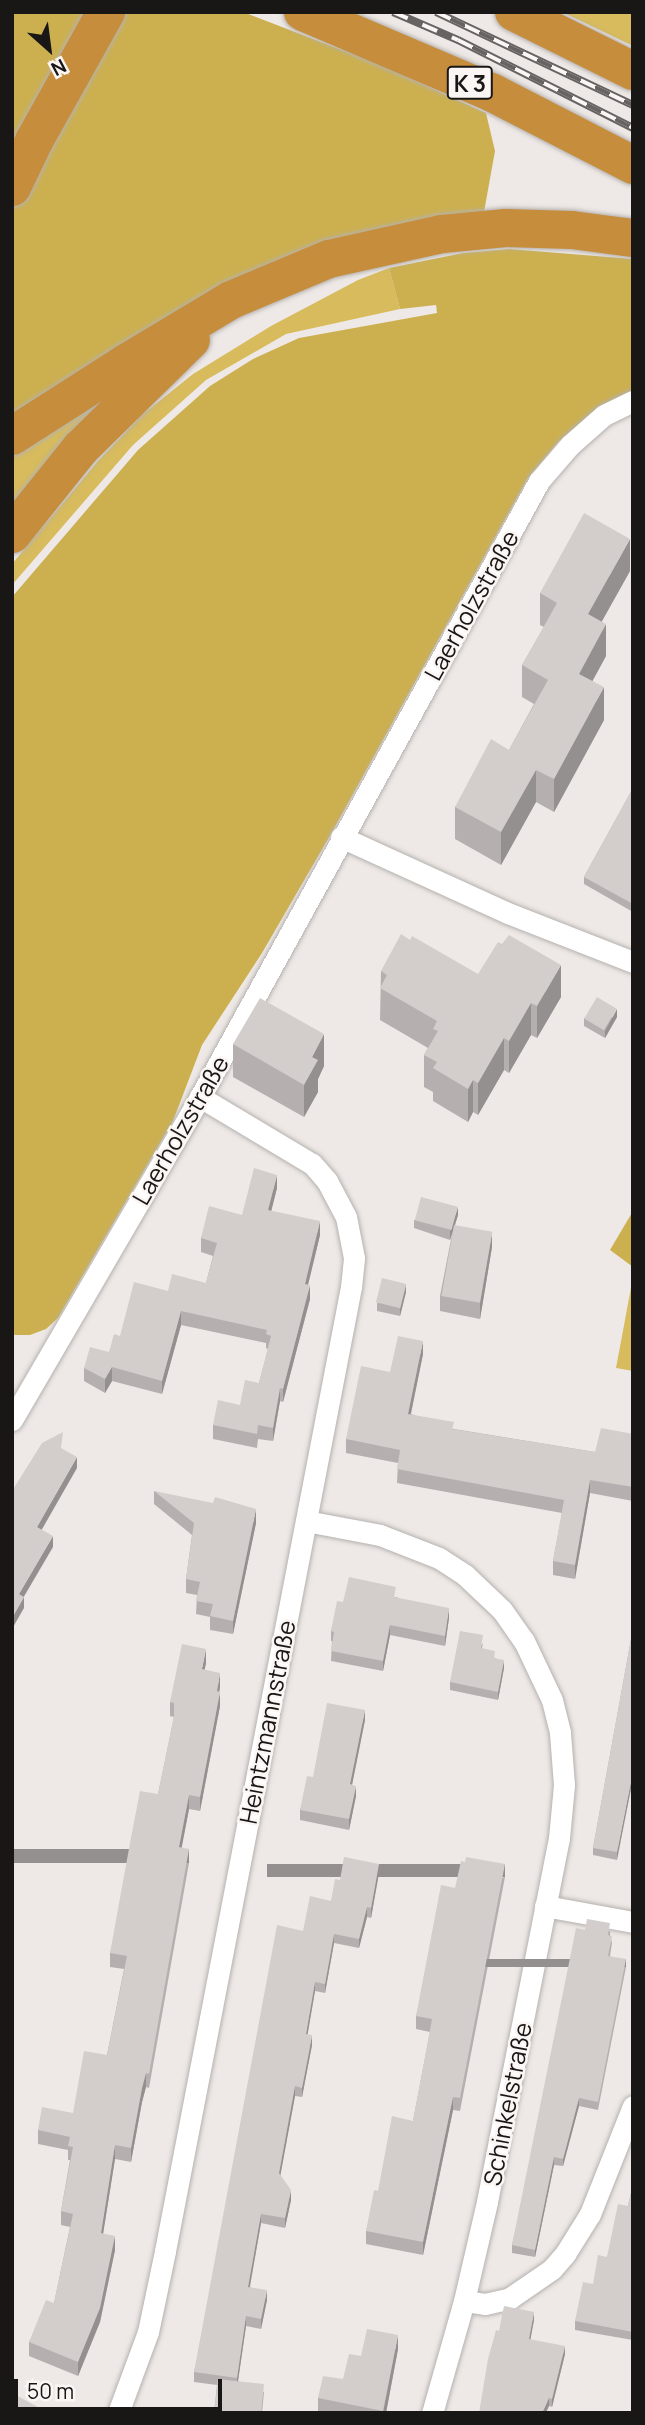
<!DOCTYPE html>
<html>
<head>
<meta charset="utf-8">
<style>
  body { margin:0 }
  #map { position:relative; width:645px; height:2425px; overflow:hidden; background:#eee9e6; font-family:Manrope,sans-serif }
  div>[style] { position:absolute }
  [style*='--x'] { left:calc(var(--x)*1px); top:calc(var(--y)*1px); width:calc(var(--w)*1px); rotate:calc(var(--a)*1deg) }
  .green>* { inset:0; background:#d7bb5d }
  .forest>* { inset:0; background:#ccb050 }
  .roads { filter:drop-shadow(0 0 2px #b5b1ae) drop-shadow(0 0 2px #b5b1ae) }
  .street>* { height:21px; margin:-10.5px; padding:0 10.5px; transform-origin:10.5px; border-radius:10.5px; background:#fff }
  .highway>* { height:38px; margin:-19px; padding:0 19px; transform-origin:19px; border-radius:19px; background:#c68d3c }
  .rail>* { height:8px; margin-top:-4px; transform-origin:0; background:repeating-linear-gradient(90deg,#fbf6f3 0 16px,#666362 0 32px); box-sizing:border-box; border-block:2px solid #666362 }
  .wall>* { inset:0; background:#b5b0af }
  .shaded-wall>* { inset:0; background:#94908f; transform-origin:0 0 }
  .building>* { inset:0; background:#d3cdcc; transform-origin:0 0 }
  span { translate:-50% -50%; white-space:nowrap; text-align:center; line-height:1.15; -webkit-text-stroke:5px #fbf6f3; paint-order:stroke }
  .shield-label span { padding:2px 5px; background:#fbf6f3; border:2px solid; border-radius:5px; -webkit-text-stroke-width:0 }
  .shield-label { font-size:23px; color:#191716; font-weight:700 }
  .street-label { font-size:24px; color:#191716 }
  .frame { position:absolute; inset:0; border:14px solid #191716; pointer-events:none }
  .north { position:absolute; left:14px; top:14px; width:70px; height:70px; -webkit-text-stroke:5px #fbf6f3; paint-order:stroke; rotate:152deg; font-size:19px; font-weight:700; line-height:28px; text-align:center; color:#191716 }
  .north::after { content:''; display:block; margin:auto; width:24px; height:32px; background:#191716; clip-path:polygon(50% 0,100% 100%,50% 72%,0 100%) }
  .scale { position:absolute; left:14px; top:2379px; width:208px; height:32px; box-sizing:border-box; border:4px solid #191716; border-top:0; padding-left:9px; font-size:21px; line-height:24px; white-space:nowrap; color:#191716; -webkit-text-stroke:5px #fbf6f3; paint-order:stroke }
</style>
</head>
<body>
<div id="map">
  <div class="green">
    <div style="clip-path:polygon(562px 12px,633px 12px,633px 46px)"></div>
    <div style="clip-path:polygon(389px 268px,400px 309px,286px 334px,206px 380px,133px 445px,12px 585px,12px 564px,98px 461px,142px 415px,193px 374px,271px 326px,358px 280px)"></div>
    <div style="clip-path:polygon(137px 377px,12px 520px,12px 457px)"></div>
    <div style="clip-path:polygon(633px 1277px,633px 1371px,616px 1368px)"></div>
  </div>
  <div class="forest">
    <div style="clip-path:polygon(12px 12px,86px 12px,12px 144px)"></div>
    <div style="clip-path:polygon(117px 12px,243px 12px,381px 65px,486px 113px,495px 151px,484px 212px,418px 227px,12px 426px,12px 208px)"></div>
    <div style="clip-path:polygon(509px 249px,633px 259px,633px 392px,559px 441px,528px 478px,331px 834px,262px 953px,202px 1045px,173px 1121px,58px 1318px,46px 1329px,30px 1335px,15px 1335px,12px 1333px,12px 597px,138px 450px,210px 386px,253px 359px,299px 338px,437px 313px,436px 305px,400px 309px,389px 268px,463px 253px)"></div>
    <div style="clip-path:polygon(633px 1211px,633px 1267px,610px 1250px)"></div>
  </div>
  <div class="roads">
    <div class="street">
      <div style="--x:341;--y:837;--w:183;--a:24.5"></div>
      <div style="--x:508;--y:913;--w:134;--a:21.4"></div>
      <div style="--x:12;--y:1420;--w:374;--a:-59.8"></div>
      <div style="--x:200;--y:1097;--w:703;--a:-61.17"></div>
      <div style="--x:539;--y:481;--w:48;--a:-49.3"></div>
      <div style="--x:570;--y:445;--w:45;--a:-41.4"></div>
      <div style="--x:604;--y:415;--w:32;--a:-26"></div>
      <div style="--x:306;--y:1521;--w:75;--a:10.7"></div>
      <div style="--x:380;--y:1535;--w:63;--a:21.3"></div>
      <div style="--x:439;--y:1558;--w:31;--a:33"></div>
      <div style="--x:465;--y:1575;--w:51;--a:43.4"></div>
      <div style="--x:502;--y:1610;--w:38;--a:55"></div>
      <div style="--x:524;--y:1641;--w:65;--a:64.6"></div>
      <div style="--x:552;--y:1700;--w:34;--a:76"></div>
      <div style="--x:560;--y:1733;--w:52;--a:85.6"></div>
      <div style="--x:564;--y:1785;--w:53;--a:95.4"></div>
      <div style="--x:559;--y:1838;--w:371;--a:101.2"></div>
      <div style="--x:487;--y:2202;--w:102;--a:103.1"></div>
      <div style="--x:464;--y:2301;--w:116;--a:105.9"></div>
      <div style="--x:545;--y:1906;--w:89;--a:10.3"></div>
      <div style="--x:464;--y:2301;--w:21;--a:8"></div>
      <div style="--x:485;--y:2304;--w:26;--a:-13"></div>
      <div style="--x:510;--y:2298;--w:51;--a:-34.6"></div>
      <div style="--x:552;--y:2269;--w:20;--a:-49"></div>
      <div style="--x:565;--y:2254;--w:47;--a:-58"></div>
      <div style="--x:590;--y:2214;--w:116;--a:-68.3"></div>
      <div style="--x:118;--y:2413;--w:86;--a:-69.7"></div>
      <div style="--x:148;--y:2332;--w:83;--a:-78.1"></div>
      <div style="--x:165;--y:2251;--w:982;--a:-79.08"></div>
      <div style="--x:351;--y:1287;--w:29;--a:-84"></div>
      <div style="--x:354;--y:1258;--w:42;--a:-101"></div>
      <div style="--x:346;--y:1217;--w:41;--a:-117.8"></div>
      <div style="--x:327;--y:1181;--w:23;--a:-131"></div>
      <div style="--x:312;--y:1164;--w:131;--a:-149.1"></div>
    </div>
    <div class="highway">
      <div style="--x:303;--y:12;--w:204;--a:23.1"></div>
      <div style="--x:491;--y:92;--w:160;--a:27.2"></div>
      <div style="--x:514;--y:12;--w:133;--a:26.4"></div>
      <div style="--x:12;--y:187;--w:51;--a:-64.4"></div>
      <div style="--x:34;--y:141;--w:148;--a:-60.8"></div>
      <div style="--x:12;--y:436;--w:135;--a:-32.6"></div>
      <div style="--x:126;--y:363;--w:122;--a:-31"></div>
      <div style="--x:231;--y:300;--w:106;--a:-22.7"></div>
      <div style="--x:329;--y:259;--w:116;--a:-12.5"></div>
      <div style="--x:442;--y:234;--w:64;--a:-5.4"></div>
      <div style="--x:506;--y:228;--w:66;--a:1.7"></div>
      <div style="--x:572;--y:230;--w:62;--a:7.5"></div>
      <div style="--x:12;--y:534;--w:110;--a:-51.3"></div>
      <div style="--x:81;--y:448;--w:154;--a:-44.5"></div>
    </div>
  </div>
  <div class="rail">
    <div style="--x:393;--y:12;--w:71;--a:23.3"></div>
    <div style="--x:458;--y:40;--w:196;--a:26.7"></div>
    <div style="--x:436;--y:12;--w:218;--a:25.3"></div>
  </div>
  <div class="wall">
    <div style="clip-path:polygon(630px 571px,602px 621px,606px 656px,592px 681px,604px 720px,554px 812px,536px 802px,501px 865px,455px 839px,455px 807px,509px 750px,534px 704px,522px 697px,522px 665px,544px 627px,540px 625px,540px 593px)"></div>
    <div style="clip-path:polygon(633px 788px,633px 912px,584px 884px,584px 877px)"></div>
    <div style="clip-path:polygon(381px 971px,478px 974px,561px 997px,537px 1038px,531px 1035px,509px 1073px,504px 1070px,478px 1115px,473px 1112px,468px 1122px,433px 1101px,433px 1092px,424px 1087px,424px 1055px,428px 1048px,380px 1020px)"></div>
    <div style="clip-path:polygon(617px 1017px,605px 1038px,584px 1026px,584px 1018px)"></div>
    <div style="clip-path:polygon(233px 1044px,324px 1066px,318px 1079px,318px 1092px,304px 1117px,233px 1077px)"></div>
    <div style="clip-path:polygon(277px 1188px,271px 1211px,320px 1235px,308px 1285px,310px 1299px,283px 1402px,280px 1401px,273px 1441px,258px 1439px,257px 1448px,213px 1439px,213px 1425px,240px 1405px,259px 1383px,268px 1349px,266px 1348px,266px 1343px,181px 1325px,162px 1394px,112px 1381px,105px 1393px,84px 1381px,84px 1368px,109px 1352px,120px 1336px,168px 1291px,206px 1283px,213px 1256px,201px 1252px,201px 1238px,242px 1215px)"></div>
    <div style="clip-path:polygon(458px 1215px,455px 1225px,492px 1247px,480px 1319px,440px 1311px,440px 1296px,453px 1229px,450px 1240px,414px 1228px,414px 1220px)"></div>
    <div style="clip-path:polygon(406px 1292px,400px 1316px,377px 1311px,377px 1303px)"></div>
    <div style="clip-path:polygon(423px 1354px,411px 1414px,454px 1429px,595px 1452px,633px 1434px,633px 1501px,590px 1493px,575px 1579px,553px 1575px,553px 1561px,562px 1513px,397px 1483px,398px 1463px,346px 1453px,346px 1439px,390px 1372px)"></div>
    <div style="clip-path:polygon(154px 1491px,256px 1523px,233px 1634px,210px 1630px,210px 1617px,196px 1614px,197px 1595px,186px 1593px,186px 1579px,192px 1535px,154px 1504px)"></div>
    <div style="clip-path:polygon(396px 1597px,449px 1618px,445px 1646px,390px 1635px,383px 1671px,331px 1661px,332px 1641px,331px 1641px,331px 1631px,343px 1602px)"></div>
    <div style="clip-path:polygon(633px 1628px,617px 1860px,593px 1855px,593px 1848px)"></div>
    <div style="clip-path:polygon(483px 1643px,482px 1648px,495px 1658px,504px 1668px,498px 1700px,450px 1690px,450px 1682px)"></div>
    <div style="clip-path:polygon(206px 1663px,204px 1670px,220px 1687px,219px 1692px,220px 1706px,200px 1811px,189px 1809px,181px 1848px,189px 1863px,149px 2088px,146px 2087px,142px 2102px,131px 2162px,115px 2159px,103px 2233px,115px 2250px,100px 2322px,78px 2376px,29px 2356px,29px 2342px,54px 2303px,70px 2227px,61px 2225px,61px 2211px,70px 2160px,68px 2160px,68px 2150px,38px 2144px,38px 2130px,73px 2113px,107px 2055px,124px 1969px,110px 1967px,110px 1953px,158px 1794px,174px 1717px,170px 1716px,170px 1702px)"></div>
    <div style="clip-path:polygon(365px 1720px,352px 1785px,356px 1796px,349px 1830px,300px 1820px,300px 1810px,313px 1777px)"></div>
    <div style="clip-path:polygon(379px 1873px,371px 1918px,367px 1917px,359px 1948px,334px 1943px,325px 1993px,315px 1991px,307px 2035px,312px 2045px,302px 2097px,295px 2096px,280px 2175px,291px 2200px,285px 2228px,261px 2223px,250px 2287px,267px 2300px,261px 2329px,246px 2326px,238px 2381px,264px 2392px,262px 2413px,214px 2413px,217px 2385px,194px 2382px,194px 2372px,303px 1931px,331px 1901px,340px 1880px)"></div>
    <div style="clip-path:polygon(505px 1877px,460px 2111px,453px 2110px,423px 2255px,366px 2244px,366px 2231px,378px 2191px,413px 2121px,430px 2032px,416px 2029px,416px 2016px,455px 1888px)"></div>
    <div style="clip-path:polygon(585px 1930px,610px 1931px,610px 1935px,612px 1943px,610px 1956px,626px 1967px,598px 2110px,579px 2106px,563px 2166px,554px 2165px,535px 2257px,512px 2253px,512px 2245px)"></div>
    <div style="clip-path:polygon(633px 2184px,633px 2340px,575px 2330px,575px 2321px,593px 2284px,607px 2257px,628px 2206px)"></div>
    <div style="clip-path:polygon(534px 2320px,530px 2340px,565px 2354px,552px 2407px,549px 2406px,499px 2331px)"></div>
    <div style="clip-path:polygon(398px 2349px,386px 2413px,318px 2412px,318px 2398px,343px 2379px,361px 2356px)"></div>
  </div>
  <div class="shaded-wall">
    <div style="clip-path:polygon(630px 539px,630px 571px,588px 646px,588px 614px)"></div>
    <div style="clip-path:polygon(606px 624px,606px 656px,579px 706px,579px 674px)"></div>
    <div style="clip-path:polygon(604px 687px,604px 720px,554px 812px,554px 779px)"></div>
    <div style="clip-path:polygon(536px 770px,536px 802px,501px 865px,501px 832px)"></div>
    <div style="clip-path:polygon(561px 965px,561px 997px,537px 1038px,537px 1006px)"></div>
    <div style="clip-path:polygon(531px 1003px,531px 1035px,509px 1073px,509px 1041px)"></div>
    <div style="clip-path:polygon(617px 1009px,617px 1017px,605px 1038px,605px 1031px)"></div>
    <div style="clip-path:polygon(324px 1034px,324px 1066px,318px 1079px,318px 1092px,304px 1117px,304px 1085px,312px 1057px)"></div>
    <div style="clip-path:polygon(504px 1038px,504px 1070px,478px 1115px,478px 1083px)"></div>
    <div style="clip-path:polygon(473px 1080px,473px 1112px,468px 1122px,468px 1089px)"></div>
    <div style="clip-path:polygon(277px 1175px,277px 1188px,268px 1224px,268px 1210px)"></div>
    <div style="clip-path:polygon(458px 1207px,458px 1215px,450px 1240px,450px 1232px)"></div>
    <div style="clip-path:polygon(320px 1221px,320px 1235px,305px 1297px,305px 1284px)"></div>
    <div style="clip-path:polygon(492px 1232px,492px 1247px,480px 1319px,480px 1304px)"></div>
    <div style="clip-path:polygon(406px 1284px,406px 1292px,400px 1316px,400px 1308px)"></div>
    <div style="clip-path:polygon(310px 1285px,310px 1299px,283px 1402px,283px 1389px)"></div>
    <div style="clip-path:polygon(181px 1311px,181px 1325px,162px 1394px,162px 1381px)"></div>
    <div style="clip-path:polygon(423px 1341px,423px 1354px,408px 1427px,408px 1414px)"></div>
    <div style="clip-path:polygon(112px 1367px,112px 1381px,105px 1393px,105px 1379px)"></div>
    <div style="clip-path:polygon(280px 1388px,280px 1401px,273px 1441px,273px 1428px)"></div>
    <div style="clip-path:polygon(77px 1457px,77px 1468px,37px 1538px,37px 1527px)"></div>
    <div style="clip-path:polygon(590px 1480px,590px 1493px,575px 1579px,575px 1565px)"></div>
    <div style="clip-path:polygon(256px 1509px,256px 1523px,233px 1634px,233px 1621px)"></div>
    <div style="clip-path:polygon(53px 1536px,53px 1547px,19px 1605px,19px 1594px)"></div>
    <div style="clip-path:polygon(24px 1597px,24px 1608px,12px 1629px,12px 1618px)"></div>
    <div style="clip-path:polygon(449px 1608px,449px 1618px,445px 1646px,445px 1636px)"></div>
    <div style="clip-path:polygon(390px 1625px,390px 1635px,383px 1671px,383px 1661px)"></div>
    <div style="clip-path:polygon(206px 1649px,206px 1663px,202px 1683px,202px 1669px)"></div>
    <div style="clip-path:polygon(504px 1660px,504px 1668px,498px 1700px,498px 1692px)"></div>
    <div style="clip-path:polygon(220px 1673px,220px 1687px,217px 1706px,217px 1691px)"></div>
    <div style="clip-path:polygon(220px 1692px,220px 1706px,200px 1811px,200px 1797px)"></div>
    <div style="clip-path:polygon(365px 1710px,365px 1720px,350px 1795px,350px 1784px)"></div>
    <div style="clip-path:polygon(633px 1771px,633px 1779px,617px 1860px,617px 1852px)"></div>
    <div style="clip-path:polygon(356px 1786px,356px 1796px,349px 1830px,349px 1819px)"></div>
    <div style="clip-path:polygon(189px 1795px,189px 1809px,179px 1862px,179px 1847px)"></div>
    <div style="left:189px;top:1849px;width:14px;height:229px;rotate:90deg"></div>
    <div style="clip-path:polygon(379px 1864px,379px 1873px,371px 1918px,371px 1908px)"></div>
    <div style="left:505px;top:1864px;width:13px;height:238px;rotate:90deg"></div>
    <div style="clip-path:polygon(367px 1907px,367px 1917px,359px 1948px,359px 1939px)"></div>
    <div style="clip-path:polygon(334px 1934px,334px 1943px,325px 1993px,325px 1984px)"></div>
    <div style="left:626px;top:1959px;width:8px;height:146px;rotate:90deg"></div>
    <div style="clip-path:polygon(315px 1982px,315px 1991px,306px 2044px,306px 2034px)"></div>
    <div style="clip-path:polygon(312px 2035px,312px 2045px,302px 2097px,302px 2088px)"></div>
    <div style="clip-path:polygon(146px 2073px,146px 2087px,142px 2102px,131px 2162px,131px 2148px,142px 2088px)"></div>
    <div style="clip-path:polygon(295px 2086px,295px 2096px,279px 2183px,279px 2173px)"></div>
    <div style="clip-path:polygon(453px 2097px,453px 2110px,423px 2255px,423px 2242px)"></div>
    <div style="clip-path:polygon(579px 2098px,579px 2106px,563px 2166px,563px 2159px)"></div>
    <div style="clip-path:polygon(115px 2145px,115px 2159px,101px 2247px,101px 2233px)"></div>
    <div style="clip-path:polygon(554px 2157px,554px 2165px,535px 2257px,535px 2250px)"></div>
    <div style="clip-path:polygon(291px 2190px,291px 2200px,285px 2228px,285px 2218px)"></div>
    <div style="clip-path:polygon(261px 2214px,261px 2223px,248px 2296px,248px 2287px)"></div>
    <div style="clip-path:polygon(115px 2236px,115px 2250px,100px 2322px,78px 2376px,78px 2362px)"></div>
    <div style="clip-path:polygon(267px 2290px,267px 2300px,261px 2329px,261px 2319px)"></div>
    <div style="clip-path:polygon(534px 2312px,534px 2320px,529px 2347px,529px 2339px)"></div>
    <div style="clip-path:polygon(246px 2316px,246px 2326px,237px 2388px,237px 2378px)"></div>
    <div style="clip-path:polygon(398px 2335px,398px 2349px,386px 2413px,383px 2413px)"></div>
    <div style="clip-path:polygon(565px 2346px,565px 2354px,552px 2407px,552px 2399px)"></div>
    <div style="clip-path:polygon(549px 2398px,549px 2406px,546px 2413px,542px 2413px)"></div>
  </div>
  <div class="building">
    <div style="clip-path:polygon(584px 513px,630px 539px,588px 614px,606px 624px,579px 674px,604px 687px,554px 779px,536px 770px,501px 832px,455px 807px,491px 739px,509px 750px,548px 680px,522px 665px,557px 603px,540px 593px)"></div>
    <div style="clip-path:polygon(633px 788px,633px 904px,584px 877px)"></div>
    <div style="clip-path:polygon(401px 934px,410px 940px,412px 936px,478px 974px,498px 942px,502px 944px,509px 935px,561px 965px,537px 1006px,531px 1003px,509px 1041px,504px 1038px,478px 1083px,473px 1080px,468px 1089px,433px 1068px,437px 1062px,424px 1055px,438px 1031px,433px 1029px,437px 1021px,380px 988px,387px 975px,381px 971px)"></div>
    <div style="left:597px;top:997px;width:23px;height:25px;rotate:31deg"></div>
    <div style="clip-path:polygon(260px 998px,324px 1034px,312px 1057px,318px 1060px,304px 1085px,233px 1044px)"></div>
    <div style="clip-path:polygon(254px 1168px,277px 1175px,268px 1210px,320px 1221px,305px 1284px,310px 1285px,283px 1389px,280px 1388px,273px 1428px,258px 1425px,257px 1434px,213px 1425px,218px 1400px,240px 1405px,245px 1380px,259px 1383px,271px 1336px,266px 1334px,267px 1330px,181px 1311px,162px 1381px,112px 1367px,105px 1379px,84px 1368px,90px 1347px,109px 1352px,114px 1334px,120px 1336px,134px 1282px,168px 1291px,172px 1274px,206px 1283px,217px 1243px,201px 1238px,209px 1206px,242px 1215px)"></div>
    <div style="left:421px;top:1197px;width:38px;height:24px;rotate:15deg"></div>
    <div style="left:454px;top:1225px;width:39px;height:72px;rotate:10deg"></div>
    <div style="left:382px;top:1278px;width:25px;height:25px;rotate:14deg"></div>
    <div style="clip-path:polygon(398px 1336px,423px 1341px,408px 1414px,454px 1422px,452px 1429px,595px 1452px,601px 1428px,633px 1434px,633px 1487px,590px 1480px,575px 1565px,553px 1561px,564px 1500px,397px 1469px,400px 1450px,346px 1439px,361px 1366px,390px 1372px)"></div>
    <div style="clip-path:polygon(63px 1432px,61px 1448px,77px 1457px,37px 1527px,53px 1536px,19px 1594px,24px 1597px,12px 1618px,12px 1491px,42px 1443px)"></div>
    <div style="clip-path:polygon(154px 1491px,213px 1503px,215px 1497px,256px 1509px,233px 1621px,210px 1616px,213px 1604px,196px 1601px,200px 1582px,186px 1579px,194px 1523px)"></div>
    <div style="clip-path:polygon(349px 1577px,396px 1587px,394px 1597px,449px 1608px,445px 1636px,390px 1625px,383px 1661px,331px 1651px,334px 1632px,331px 1631px,337px 1601px,343px 1602px)"></div>
    <div style="clip-path:polygon(633px 1628px,633px 1771px,617px 1852px,593px 1848px)"></div>
    <div style="clip-path:polygon(460px 1631px,483px 1635px,481px 1648px,495px 1651px,494px 1658px,504px 1660px,498px 1692px,450px 1682px)"></div>
    <div style="clip-path:polygon(182px 1644px,206px 1649px,202px 1669px,220px 1673px,217px 1691px,220px 1692px,200px 1797px,189px 1795px,179px 1847px,189px 1849px,149px 2074px,146px 2073px,142px 2088px,131px 2148px,115px 2145px,101px 2233px,115px 2236px,100px 2308px,78px 2362px,29px 2342px,46px 2300px,54px 2303px,73px 2214px,61px 2211px,73px 2147px,68px 2146px,70px 2137px,38px 2130px,42px 2107px,73px 2113px,84px 2051px,107px 2055px,127px 1956px,110px 1953px,130px 1843px,140px 1791px,158px 1794px,174px 1716px,174px 1703px,170px 1702px)"></div>
    <div style="clip-path:polygon(327px 1703px,365px 1710px,350px 1784px,356px 1786px,349px 1819px,300px 1810px,307px 1776px,313px 1777px)"></div>
    <div style="clip-path:polygon(344px 1857px,379px 1864px,371px 1908px,367px 1907px,359px 1939px,334px 1934px,325px 1984px,315px 1982px,306px 2034px,312px 2035px,309px 2052px,302px 2088px,295px 2086px,279px 2173px,291px 2190px,285px 2218px,261px 2214px,248px 2287px,267px 2290px,261px 2319px,246px 2316px,237px 2378px,194px 2372px,277px 1925px,303px 1931px,310px 1896px,331px 1901px,335px 1879px,340px 1880px)"></div>
    <div style="clip-path:polygon(466px 1857px,505px 1864px,460px 2098px,453px 2097px,423px 2242px,366px 2231px,374px 2190px,378px 2191px,392px 2116px,413px 2121px,432px 2019px,416px 2016px,441px 1885px,455px 1888px,461px 1861px,465px 1862px)"></div>
    <div style="clip-path:polygon(587px 1919px,610px 1923px,608px 1935px,612px 1936px,608px 1956px,626px 1959px,598px 2102px,579px 2098px,563px 2159px,554px 2157px,535px 2250px,512px 2245px,576px 1928px,585px 1930px)"></div>
    <div style="clip-path:polygon(633px 2184px,633px 2332px,575px 2321px,583px 2282px,593px 2284px,598px 2255px,607px 2257px,618px 2204px,628px 2206px)"></div>
    <div style="clip-path:polygon(504px 2306px,534px 2312px,529px 2339px,565px 2346px,552px 2399px,549px 2398px,542px 2413px,479px 2413px,488px 2359px,496px 2330px,499px 2331px)"></div>
    <div style="clip-path:polygon(367px 2329px,398px 2335px,383px 2411px,318px 2398px,323px 2376px,343px 2379px,349px 2354px,361px 2356px)"></div>
    <div style="clip-path:polygon(218px 2379px,264px 2384px,261px 2413px,214px 2413px)"></div>
    <div style="clip-path:polygon(12px 2393px,49px 2413px,12px 2413px)"></div>
  </div>
  <div class="shield-label">
    <span style="left:470px;top:83px">K 3</span>
  </div>
  <div class="street-label">
    <span style="left:471px;top:605px;rotate:-61deg">Laerholzstraße</span>
    <span style="left:180px;top:1130px;rotate:-60deg">Laerholzstraße</span>
    <span style="left:267px;top:1722px;rotate:-79deg">Heintzmannstraße</span>
    <span style="left:507px;top:2104px;rotate:-79deg">Schinkelstraße</span>
  </div>
  <div class="frame"></div>
  <div class="north">N</div>
  <div class="scale">50 m</div>
</div>
</body>
</html>
